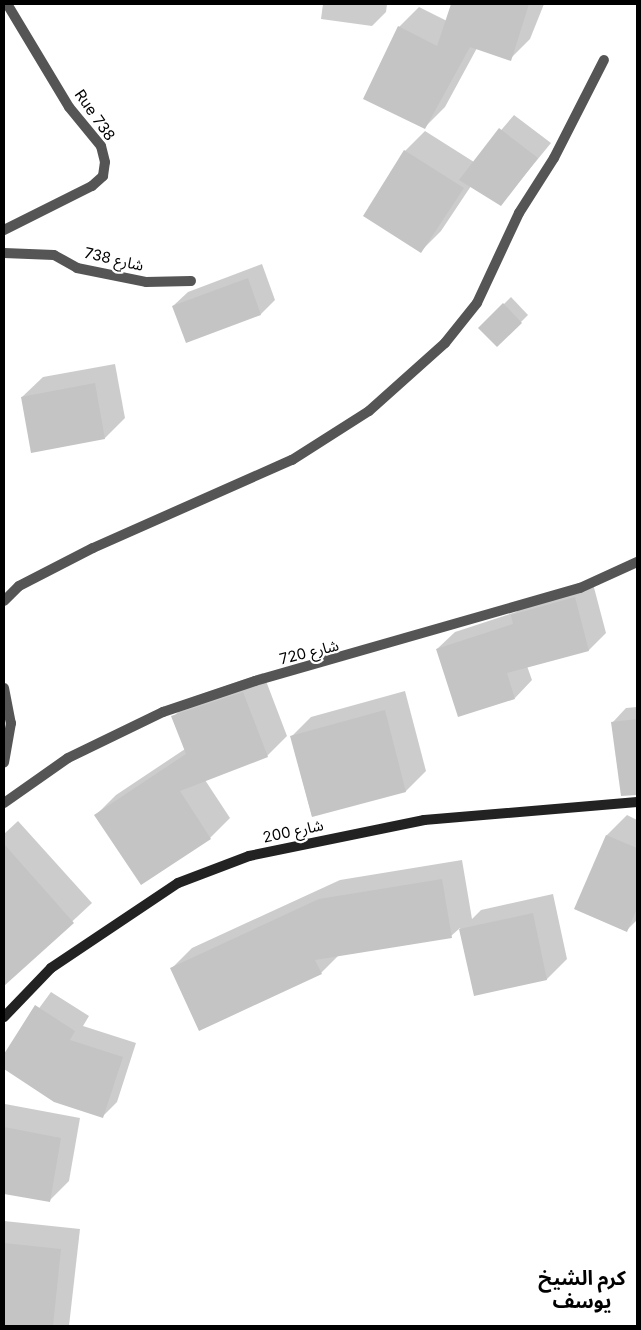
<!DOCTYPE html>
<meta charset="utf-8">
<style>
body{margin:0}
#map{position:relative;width:641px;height:1330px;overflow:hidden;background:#fff;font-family:Inter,"Noto Sans Arabic",sans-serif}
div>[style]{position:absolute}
.shadow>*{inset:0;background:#0003}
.building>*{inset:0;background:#c4c4c4}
.minor>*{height:10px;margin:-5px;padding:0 5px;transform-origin:5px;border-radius:5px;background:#555}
.secondary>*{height:10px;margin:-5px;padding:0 5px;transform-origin:5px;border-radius:5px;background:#222}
span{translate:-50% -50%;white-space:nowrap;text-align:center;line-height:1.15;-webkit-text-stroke:4.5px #fff;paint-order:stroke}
.street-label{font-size:15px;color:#000}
.district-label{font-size:20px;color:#000;font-weight:700}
.frame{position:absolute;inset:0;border:5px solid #000;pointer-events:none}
</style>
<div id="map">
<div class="shadow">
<div style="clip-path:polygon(323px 4px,387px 4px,386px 12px,372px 26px,321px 19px)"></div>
<div style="clip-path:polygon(453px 4px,544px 4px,530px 39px,510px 59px,477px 48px,445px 107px,425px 127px,399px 27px,419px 7px,447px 21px)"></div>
<div style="clip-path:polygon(514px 115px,551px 143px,501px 204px,471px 186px,441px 231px,421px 251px,405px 151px,425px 131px,474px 162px)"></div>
<div style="clip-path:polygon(262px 264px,275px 300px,261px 314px,173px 306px,188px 292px)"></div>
<div style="clip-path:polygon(511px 297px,528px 315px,497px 346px,480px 328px)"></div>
<div style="clip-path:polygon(115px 364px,125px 418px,105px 438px,22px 397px,43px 377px)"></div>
<div style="clip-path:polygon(592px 580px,606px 633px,589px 650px,527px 666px,532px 680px,515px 698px,437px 649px,455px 632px,516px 612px,530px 598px)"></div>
<div style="clip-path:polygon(263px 673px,287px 736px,267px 756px,205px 780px,230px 818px,210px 838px,141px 883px,96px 815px,116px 795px,185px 749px,173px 717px,193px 697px)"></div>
<div style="clip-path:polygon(405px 691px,426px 771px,406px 791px,312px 816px,291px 737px,311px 717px)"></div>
<div style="clip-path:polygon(637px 707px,637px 769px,619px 772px,612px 723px,626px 708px)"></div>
<div style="clip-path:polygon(627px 815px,637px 820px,637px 920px,626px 931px,575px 909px,607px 835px)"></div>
<div style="clip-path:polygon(18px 821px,92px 903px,4px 985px,4px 834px)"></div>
<div style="clip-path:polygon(462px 860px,472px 919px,481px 910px,553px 894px,567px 959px,547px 979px,475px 995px,460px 928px,451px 936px,340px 954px,321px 973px,172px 968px,192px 948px,340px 880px)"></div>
<div style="clip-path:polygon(51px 992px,89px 1016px,83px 1026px,136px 1043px,117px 1102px,103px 1116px,55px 1101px,4px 1068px,4px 1056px)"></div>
<div style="clip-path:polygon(5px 1104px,80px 1118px,69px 1181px,49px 1201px,4px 1193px)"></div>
<div style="clip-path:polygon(4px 1221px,80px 1229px,69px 1326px,4px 1326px)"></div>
</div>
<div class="building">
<div style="clip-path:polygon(451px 4px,529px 4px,511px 61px,470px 47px,425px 129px,363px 99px,398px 26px,437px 46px)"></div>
<div style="clip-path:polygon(499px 128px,538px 158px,501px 206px,459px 180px)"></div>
<div style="clip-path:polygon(404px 150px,464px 188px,421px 253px,363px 216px)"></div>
<div style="clip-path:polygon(248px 278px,261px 315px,186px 343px,172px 306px)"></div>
<div style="clip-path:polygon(503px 303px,522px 323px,497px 347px,478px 328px)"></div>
<div style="clip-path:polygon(95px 383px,105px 439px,31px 453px,21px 397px)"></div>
<div style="clip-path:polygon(575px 597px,589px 651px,507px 673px,515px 699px,458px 717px,436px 649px,513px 624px,511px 615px)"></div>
<div style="clip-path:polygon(243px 692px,268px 757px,180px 791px,211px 839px,141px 885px,94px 815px,186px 754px,171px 716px)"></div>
<div style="clip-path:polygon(385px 710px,406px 792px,312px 817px,290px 736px)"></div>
<div style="clip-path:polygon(637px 719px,637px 795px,621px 796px,611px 722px)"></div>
<div style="clip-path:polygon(606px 835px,637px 848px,637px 908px,627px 932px,574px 909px)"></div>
<div style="clip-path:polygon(4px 844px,74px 923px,4px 986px)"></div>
<div style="clip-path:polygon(442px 879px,452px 938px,315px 960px,322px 974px,199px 1031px,170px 968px,319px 899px)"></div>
<div style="clip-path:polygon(533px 913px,547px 980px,474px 996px,459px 929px)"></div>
<div style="clip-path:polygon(35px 1005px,75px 1031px,70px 1040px,123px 1057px,103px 1118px,54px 1102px,4px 1069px,4px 1054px)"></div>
<div style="clip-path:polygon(4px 1127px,61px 1138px,50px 1202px,4px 1194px)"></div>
<div style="clip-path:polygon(4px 1243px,61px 1249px,53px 1326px,4px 1326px)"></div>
</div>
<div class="minor">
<div style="left:4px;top:230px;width:98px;rotate:-26.6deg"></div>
<div style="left:92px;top:186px;width:15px;rotate:-42deg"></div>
<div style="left:103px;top:176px;width:14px;rotate:-82deg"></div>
<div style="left:105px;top:162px;width:16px;rotate:-104deg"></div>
<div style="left:101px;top:146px;width:50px;rotate:-129.4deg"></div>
<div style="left:69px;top:107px;width:120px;rotate:-121deg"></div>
<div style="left:4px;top:253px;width:50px;rotate:2.3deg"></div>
<div style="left:54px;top:255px;width:26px;rotate:29deg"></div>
<div style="left:77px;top:268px;width:70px;rotate:11.5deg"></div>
<div style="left:146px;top:282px;width:45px;rotate:-1.3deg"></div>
<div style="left:4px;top:601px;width:21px;rotate:-45deg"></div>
<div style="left:19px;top:586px;width:83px;rotate:-27.2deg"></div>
<div style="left:93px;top:548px;width:218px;rotate:-23.9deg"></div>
<div style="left:292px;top:460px;width:91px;rotate:-32.5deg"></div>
<div style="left:369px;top:411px;width:102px;rotate:-41.8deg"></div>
<div style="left:445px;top:343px;width:51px;rotate:-51.3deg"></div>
<div style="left:477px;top:303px;width:99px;rotate:-65deg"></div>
<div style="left:519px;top:213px;width:65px;rotate:-57.5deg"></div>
<div style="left:554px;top:158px;width:110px;rotate:-63deg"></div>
<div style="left:4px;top:688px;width:36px;rotate:79deg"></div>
<div style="left:11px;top:723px;width:40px;rotate:100deg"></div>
<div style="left:4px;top:803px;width:78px;rotate:-35.1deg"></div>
<div style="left:68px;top:758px;width:106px;rotate:-25.8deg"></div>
<div style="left:163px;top:712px;width:97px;rotate:-18.6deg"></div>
<div style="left:255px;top:681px;width:338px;rotate:-16deg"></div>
<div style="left:580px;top:588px;width:63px;rotate:-24.5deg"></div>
</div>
<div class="secondary">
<div style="left:4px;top:1017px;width:68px;rotate:-46.2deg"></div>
<div style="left:51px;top:968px;width:153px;rotate:-33.8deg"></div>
<div style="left:178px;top:883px;width:76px;rotate:-20.8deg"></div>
<div style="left:249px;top:856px;width:179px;rotate:-11.6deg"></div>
<div style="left:424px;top:820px;width:214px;rotate:-4.8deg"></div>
</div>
<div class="street-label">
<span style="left:95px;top:115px;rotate:55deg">Rue 738</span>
<span style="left:114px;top:259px;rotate:13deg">شارع 738</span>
<span style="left:309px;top:652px;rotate:-14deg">شارع 720</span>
<span style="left:293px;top:831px;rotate:-12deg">شارع 200</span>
</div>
<div class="district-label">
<span style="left:582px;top:1290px">كرم الشيخ<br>يوسف</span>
</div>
<div class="frame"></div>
</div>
